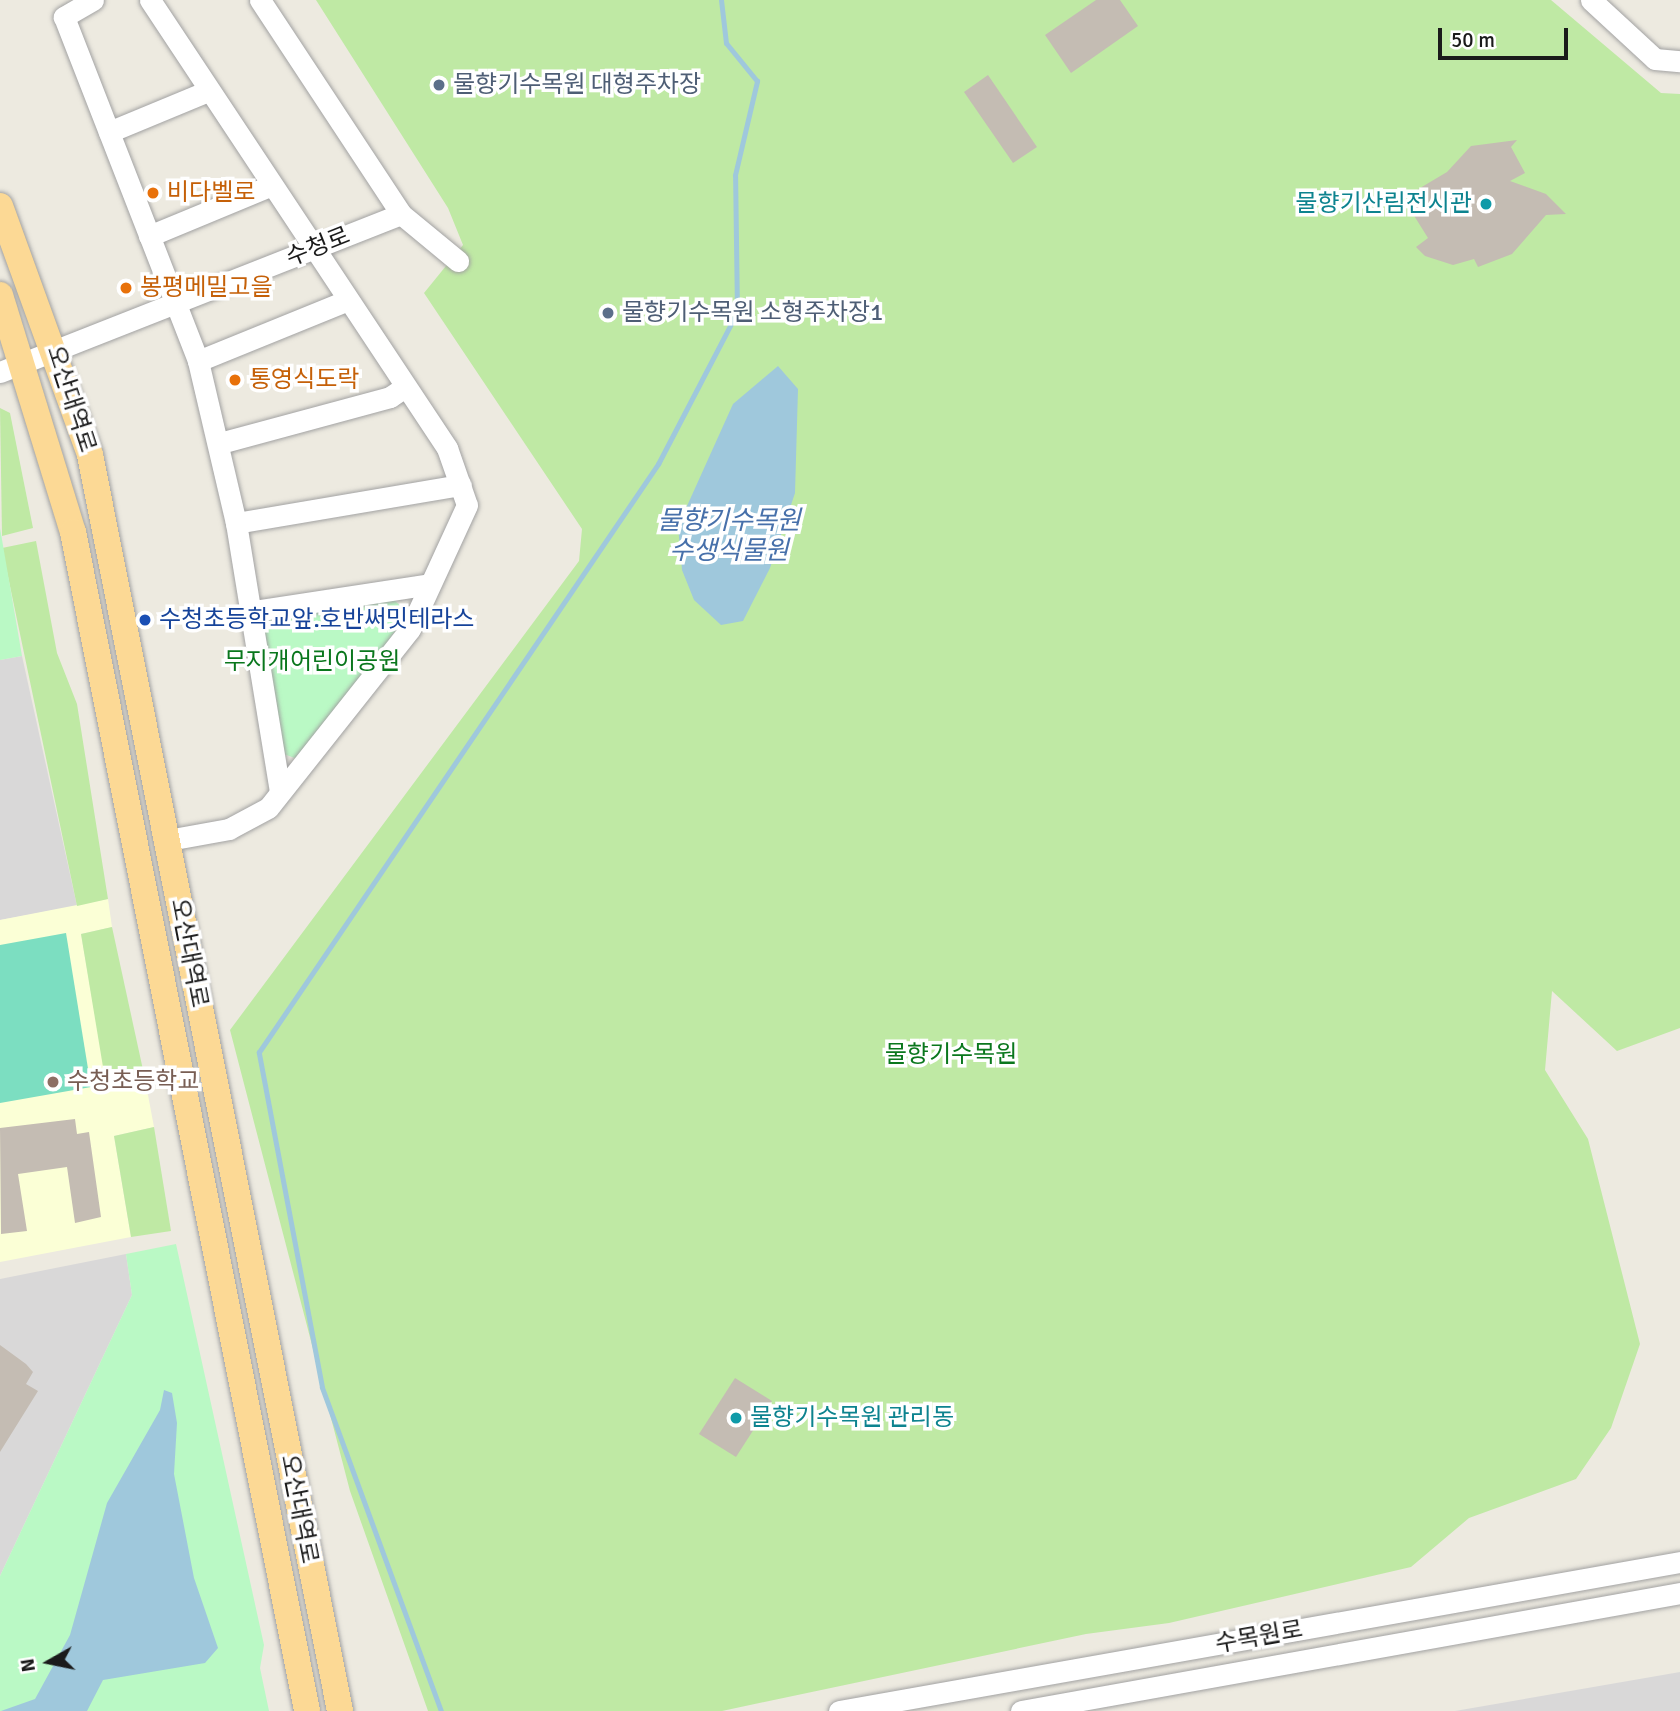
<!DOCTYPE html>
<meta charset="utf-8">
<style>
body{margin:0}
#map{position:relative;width:1680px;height:1711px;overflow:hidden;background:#edeae0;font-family:Signika,"Noto Sans KR",sans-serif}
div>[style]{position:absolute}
.residential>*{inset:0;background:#d9d8d8}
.education>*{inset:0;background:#fbffd6}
.grass>*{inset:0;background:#bfe9a4}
.park>*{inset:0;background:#baf9c5}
.pitch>*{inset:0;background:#7cdec1}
.water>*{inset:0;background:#9fc8dc}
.stream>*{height:5px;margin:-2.5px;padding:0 2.5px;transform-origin:2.5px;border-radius:2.5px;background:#9fc8dc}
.building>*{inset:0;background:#c4bcb3}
.roads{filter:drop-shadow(0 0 2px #a2a2a2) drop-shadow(0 0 2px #a2a2a2)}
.minor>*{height:21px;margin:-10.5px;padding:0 10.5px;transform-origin:10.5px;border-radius:10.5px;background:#fff}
.major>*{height:26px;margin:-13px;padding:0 13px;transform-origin:13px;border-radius:13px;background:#fcd995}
.dots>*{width:19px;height:19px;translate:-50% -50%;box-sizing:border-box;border:4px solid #fff;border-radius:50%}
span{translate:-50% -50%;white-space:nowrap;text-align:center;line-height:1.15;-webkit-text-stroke:7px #fff;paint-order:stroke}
.service-label{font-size:24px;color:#4e5e75}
.left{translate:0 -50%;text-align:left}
.food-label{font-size:24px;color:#c56008}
.culture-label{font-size:24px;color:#0d838f}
.right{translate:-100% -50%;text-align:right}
.street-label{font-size:24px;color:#1b1b1b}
.transit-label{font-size:24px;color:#164399}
.park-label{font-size:24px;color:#0a771d}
.education-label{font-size:24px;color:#785e54}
.water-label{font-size:26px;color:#4770aa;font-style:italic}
.north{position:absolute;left:14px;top:1627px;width:70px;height:70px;-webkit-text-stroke:5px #fff;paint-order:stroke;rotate:261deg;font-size:19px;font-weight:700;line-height:28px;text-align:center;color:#1b1b1b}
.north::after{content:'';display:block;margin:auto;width:24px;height:32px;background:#1b1b1b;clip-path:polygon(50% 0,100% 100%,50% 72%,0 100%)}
.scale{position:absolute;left:1438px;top:28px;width:130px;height:32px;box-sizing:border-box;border:4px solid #1b1b1b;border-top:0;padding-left:9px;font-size:21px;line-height:24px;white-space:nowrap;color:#1b1b1b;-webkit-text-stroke:5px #fff;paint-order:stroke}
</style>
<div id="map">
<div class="residential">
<div style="clip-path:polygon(22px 656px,77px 906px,0 920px,0 660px)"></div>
<div style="clip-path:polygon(126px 1254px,132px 1295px,0 1576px,0 1279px)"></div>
<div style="clip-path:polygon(1680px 1672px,1680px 1711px,1455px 1711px)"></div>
</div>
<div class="education">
<div style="clip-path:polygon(108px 899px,112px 927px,81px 934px,107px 1085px,145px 1079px,154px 1127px,114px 1136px,131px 1237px,0 1262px,0 920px)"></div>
</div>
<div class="grass">
<div style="clip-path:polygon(316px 0,1551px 0,1661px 93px,1680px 94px,1680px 1028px,1617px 1051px,1552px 991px,1545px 1070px,1588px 1139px,1640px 1344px,1611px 1428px,1576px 1479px,1469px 1518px,1411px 1567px,1169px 1623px,1086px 1634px,722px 1711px,428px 1711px,350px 1491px,230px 1030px,579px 561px,582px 529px,424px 293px,463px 245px,448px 208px)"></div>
<div style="clip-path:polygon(0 408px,10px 413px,33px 528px,2px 536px)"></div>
<div style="clip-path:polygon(36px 541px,57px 653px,77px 704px,108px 899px,77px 906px,2px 548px)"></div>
<div style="clip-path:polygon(112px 927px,145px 1079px,106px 1085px,81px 934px)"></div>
<div style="clip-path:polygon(154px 1127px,171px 1231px,131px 1237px,114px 1136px)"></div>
</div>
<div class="park">
<div style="clip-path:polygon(0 528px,22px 656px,0 660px)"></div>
<div style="clip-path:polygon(392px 598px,408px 613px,303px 761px,278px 752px,256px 631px,264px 621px)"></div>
<div style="clip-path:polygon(176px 1244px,264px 1645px,260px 1668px,269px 1711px,0 1711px,0 1576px,132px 1295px,126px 1254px)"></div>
</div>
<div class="pitch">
<div style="clip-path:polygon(66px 933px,91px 1087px,0 1103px,0 945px)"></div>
</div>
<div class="water">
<div style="clip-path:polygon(778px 366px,798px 389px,795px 493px,770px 568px,743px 621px,721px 625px,694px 600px,682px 570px,678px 526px,733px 404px)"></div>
<div style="clip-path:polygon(164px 1390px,172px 1393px,177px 1423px,174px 1474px,194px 1578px,218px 1648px,205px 1663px,103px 1680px,87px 1711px,1px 1711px,35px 1699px,70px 1635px,107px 1503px,160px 1410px)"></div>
</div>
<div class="stream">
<div style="left:441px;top:1711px;width:345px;rotate:-110.2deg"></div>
<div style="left:322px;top:1387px;width:341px;rotate:-100.7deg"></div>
<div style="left:259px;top:1052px;width:711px;rotate:-55.84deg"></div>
<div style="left:658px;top:464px;width:171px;rotate:-62.5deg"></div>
<div style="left:737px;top:312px;width:137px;rotate:-90.8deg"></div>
<div style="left:735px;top:175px;width:97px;rotate:-76.8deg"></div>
<div style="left:757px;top:81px;width:49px;rotate:-129.2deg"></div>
<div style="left:726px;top:43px;width:43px;rotate:-96.6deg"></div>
</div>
<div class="building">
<div style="clip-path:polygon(1096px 0,1120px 0,1138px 26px,1071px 73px,1045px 35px)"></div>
<div style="clip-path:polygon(988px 75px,1037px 147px,1013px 163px,964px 92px)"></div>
<div style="clip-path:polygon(1517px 140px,1511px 147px,1525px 173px,1510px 181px,1546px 194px,1566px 214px,1546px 215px,1512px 254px,1478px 267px,1474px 259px,1453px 265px,1425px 256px,1416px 247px,1428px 238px,1408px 206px,1420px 199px,1415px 191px,1447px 172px,1471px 146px)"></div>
<div style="clip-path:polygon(75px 1119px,77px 1134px,89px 1132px,101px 1217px,75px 1223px,67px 1167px,18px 1174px,27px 1231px,1px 1234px,0 1128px)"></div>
<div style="clip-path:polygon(0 1345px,26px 1364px,33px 1372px,26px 1384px,38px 1391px,0 1452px)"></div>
<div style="clip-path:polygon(735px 1378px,772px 1401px,736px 1457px,699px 1434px)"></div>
</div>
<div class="roads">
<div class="minor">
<div style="left:93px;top:0;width:34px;rotate:150deg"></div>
<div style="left:64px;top:17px;width:369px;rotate:68.7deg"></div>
<div style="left:198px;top:361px;width:166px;rotate:76.8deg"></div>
<div style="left:236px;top:523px;width:272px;rotate:80.7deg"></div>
<div style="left:150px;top:0;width:538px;rotate:56.46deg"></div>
<div style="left:447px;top:448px;width:60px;rotate:70.7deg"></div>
<div style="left:467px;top:505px;width:136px;rotate:114.7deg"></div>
<div style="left:410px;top:629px;width:228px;rotate:128.4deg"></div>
<div style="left:268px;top:808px;width:44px;rotate:151.7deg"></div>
<div style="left:229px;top:829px;width:62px;rotate:169.8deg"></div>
<div style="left:260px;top:0;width:256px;rotate:56.6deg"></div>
<div style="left:401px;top:214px;width:74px;rotate:39.5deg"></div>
<div style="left:1591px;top:0;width:87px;rotate:42.7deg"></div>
<div style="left:1655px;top:59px;width:25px;rotate:5deg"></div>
<div style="left:109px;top:132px;width:107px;rotate:-22.5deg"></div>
<div style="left:149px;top:236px;width:133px;rotate:-22.5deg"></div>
<div style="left:198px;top:361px;width:162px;rotate:-22.1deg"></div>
<div style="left:0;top:372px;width:431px;rotate:-21.5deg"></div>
<div style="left:220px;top:443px;width:176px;rotate:-15.1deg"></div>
<div style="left:390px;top:397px;width:18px;rotate:-34deg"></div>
<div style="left:236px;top:523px;width:228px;rotate:-9.6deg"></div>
<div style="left:248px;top:612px;width:184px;rotate:-8.7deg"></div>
<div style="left:839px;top:1711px;width:854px;rotate:-10.05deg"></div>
<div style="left:1021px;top:1711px;width:669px;rotate:-10.15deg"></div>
</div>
<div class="major">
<div style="left:0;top:206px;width:265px;rotate:70.1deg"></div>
<div style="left:90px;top:455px;width:1281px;rotate:78.74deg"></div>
<div style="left:0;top:295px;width:248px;rotate:72.9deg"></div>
<div style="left:73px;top:532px;width:1202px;rotate:78.77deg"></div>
</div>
</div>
<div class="dots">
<div style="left:439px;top:85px;background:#5c6f8a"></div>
<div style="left:153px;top:193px;background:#e8710a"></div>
<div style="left:1486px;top:204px;background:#0f9aa8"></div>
<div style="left:126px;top:288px;background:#e8710a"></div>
<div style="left:608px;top:313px;background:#5c6f8a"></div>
<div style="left:235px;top:380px;background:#e8710a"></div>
<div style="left:145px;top:620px;background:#1a4fb4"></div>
<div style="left:53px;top:1082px;background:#8d6e63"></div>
<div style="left:736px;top:1418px;background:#0f9aa8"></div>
</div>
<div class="service-label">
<span class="left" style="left:453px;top:85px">물향기수목원 대형주차장</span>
<span class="left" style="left:622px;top:313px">물향기수목원 소형주차장1</span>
</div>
<div class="food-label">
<span class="left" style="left:167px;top:193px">비다벨로</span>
<span class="left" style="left:140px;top:288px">봉평메밀고을</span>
<span class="left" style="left:249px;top:380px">통영식도락</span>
</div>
<div class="culture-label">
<span class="right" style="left:1472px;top:204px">물향기산림전시관</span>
<span class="left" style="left:750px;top:1418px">물향기수목원 관리동</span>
</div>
<div class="street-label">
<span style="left:318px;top:247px;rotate:-22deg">수청로</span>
<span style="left:71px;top:399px;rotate:72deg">오산대역로</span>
<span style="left:189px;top:953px;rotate:79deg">오산대역로</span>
<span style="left:299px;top:1509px;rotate:79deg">오산대역로</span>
<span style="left:1259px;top:1637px;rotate:-10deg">수목원로</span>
</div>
<div class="transit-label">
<span class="left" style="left:159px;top:620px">수청초등학교앞.호반써밋테라스</span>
</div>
<div class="park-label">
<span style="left:312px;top:662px">무지개어린이공원</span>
<span style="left:951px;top:1055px">물향기수목원</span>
</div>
<div class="education-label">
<span class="left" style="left:67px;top:1082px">수청초등학교</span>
</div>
<div class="water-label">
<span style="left:729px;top:537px">물향기수목원<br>수생식물원</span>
</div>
<div class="north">N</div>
<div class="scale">50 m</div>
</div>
